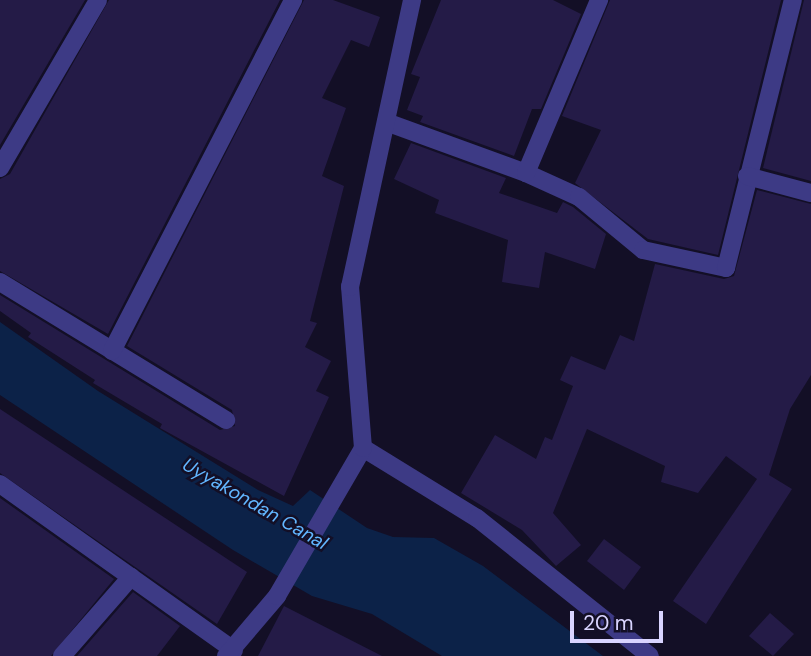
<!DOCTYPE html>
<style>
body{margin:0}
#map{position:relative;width:811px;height:656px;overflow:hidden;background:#130f26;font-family:"DM Sans",sans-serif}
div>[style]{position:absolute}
.water>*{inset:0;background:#0c2248}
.building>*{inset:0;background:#241b47}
.minor>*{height:18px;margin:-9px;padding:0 9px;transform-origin:9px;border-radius:9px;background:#3d3a85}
span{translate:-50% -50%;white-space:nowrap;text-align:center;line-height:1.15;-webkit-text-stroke:5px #130f26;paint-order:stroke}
.water-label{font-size:19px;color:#62b6ff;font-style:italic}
.scale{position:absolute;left:570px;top:611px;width:93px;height:32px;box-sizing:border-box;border:4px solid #d9d4ff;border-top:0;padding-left:9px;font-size:21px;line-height:24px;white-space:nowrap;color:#d9d4ff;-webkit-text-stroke:5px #130f26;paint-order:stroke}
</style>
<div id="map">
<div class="water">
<div style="clip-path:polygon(0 322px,98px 391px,258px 490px,293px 506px,310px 490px,367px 528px,393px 537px,434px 538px,483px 566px,603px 656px,442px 656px,372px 614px,312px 596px,233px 550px,0 395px)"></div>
</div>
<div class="building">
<div style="clip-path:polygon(0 0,85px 0,0 145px)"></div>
<div style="clip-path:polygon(109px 0,280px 0,108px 334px,0 271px,0 179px,10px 174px)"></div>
<div style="clip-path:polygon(304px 0,333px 0,380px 17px,369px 47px,351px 40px,322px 98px,346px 108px,322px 176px,344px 186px,310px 321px,317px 323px,305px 347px,331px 361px,316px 391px,329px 397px,284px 496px,160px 428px,162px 424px,93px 383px,95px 380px,28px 337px,31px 333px,0 311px,0 295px,220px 430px,235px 426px,232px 410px,127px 346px)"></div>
<div style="clip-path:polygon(441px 0,553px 0,581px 14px,541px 109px,532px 109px,514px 156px,420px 122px,423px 116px,407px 110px,420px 77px,411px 74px)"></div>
<div style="clip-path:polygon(610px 0,781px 0,718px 255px,648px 239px,575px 183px,601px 130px,562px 116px)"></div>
<div style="clip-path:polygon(804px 0,811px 0,811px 181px,763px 168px)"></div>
<div style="clip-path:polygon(411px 143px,506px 178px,499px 193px,557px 213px,563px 202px,573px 207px,606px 234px,595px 269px,545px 252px,539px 288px,502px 282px,508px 240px,435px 213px,439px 200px,394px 179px)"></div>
<div style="clip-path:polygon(757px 190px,811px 204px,811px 375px,790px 409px,769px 475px,792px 489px,706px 624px,673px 601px,757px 479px,726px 456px,698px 493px,661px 482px,665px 466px,587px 429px,553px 513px,581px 545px,556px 566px,522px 530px,461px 493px,495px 435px,536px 459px,545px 437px,552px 440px,573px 386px,560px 380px,571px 356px,605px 370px,620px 335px,634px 341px,655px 264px,724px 279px,734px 276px)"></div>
<div style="clip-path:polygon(0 409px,247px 572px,217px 624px,0 473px)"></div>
<div style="clip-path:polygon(0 498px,114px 579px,51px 656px,0 656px)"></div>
<div style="clip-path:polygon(604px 539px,641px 567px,624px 590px,587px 561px)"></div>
<div style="clip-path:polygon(133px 592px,180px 626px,157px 656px,77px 656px)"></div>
<div style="clip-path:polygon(284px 606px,382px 656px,258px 656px)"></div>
<div style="clip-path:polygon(770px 613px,794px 634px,773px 656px,749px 636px)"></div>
</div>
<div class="minor">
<div style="left:386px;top:122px;width:149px;rotate:20deg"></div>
<div style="left:526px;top:173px;width:58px;rotate:24.4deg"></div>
<div style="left:579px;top:197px;width:83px;rotate:39.6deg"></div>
<div style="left:643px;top:250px;width:85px;rotate:12.2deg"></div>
<div style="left:726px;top:268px;width:276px;rotate:-76deg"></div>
<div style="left:0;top:168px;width:194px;rotate:-59.7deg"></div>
<div style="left:526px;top:173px;width:188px;rotate:-67.1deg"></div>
<div style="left:747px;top:176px;width:66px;rotate:14.9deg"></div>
<div style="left:0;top:282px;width:265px;rotate:31.4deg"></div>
<div style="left:112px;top:351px;width:395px;rotate:-62.7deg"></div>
<div style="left:363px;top:448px;width:134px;rotate:31.6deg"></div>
<div style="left:477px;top:518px;width:221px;rotate:38.6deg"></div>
<div style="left:0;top:484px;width:287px;rotate:35.4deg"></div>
<div style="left:62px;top:656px;width:105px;rotate:-48.9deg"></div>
<div style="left:226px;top:656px;width:79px;rotate:-49.6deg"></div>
<div style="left:277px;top:596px;width:171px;rotate:-59.8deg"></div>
<div style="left:363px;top:448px;width:162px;rotate:-94.6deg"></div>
<div style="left:350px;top:287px;width:294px;rotate:-77.8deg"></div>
</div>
<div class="water-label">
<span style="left:255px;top:504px;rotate:30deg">Uyyakondan Canal</span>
</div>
<div class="scale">20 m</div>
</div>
